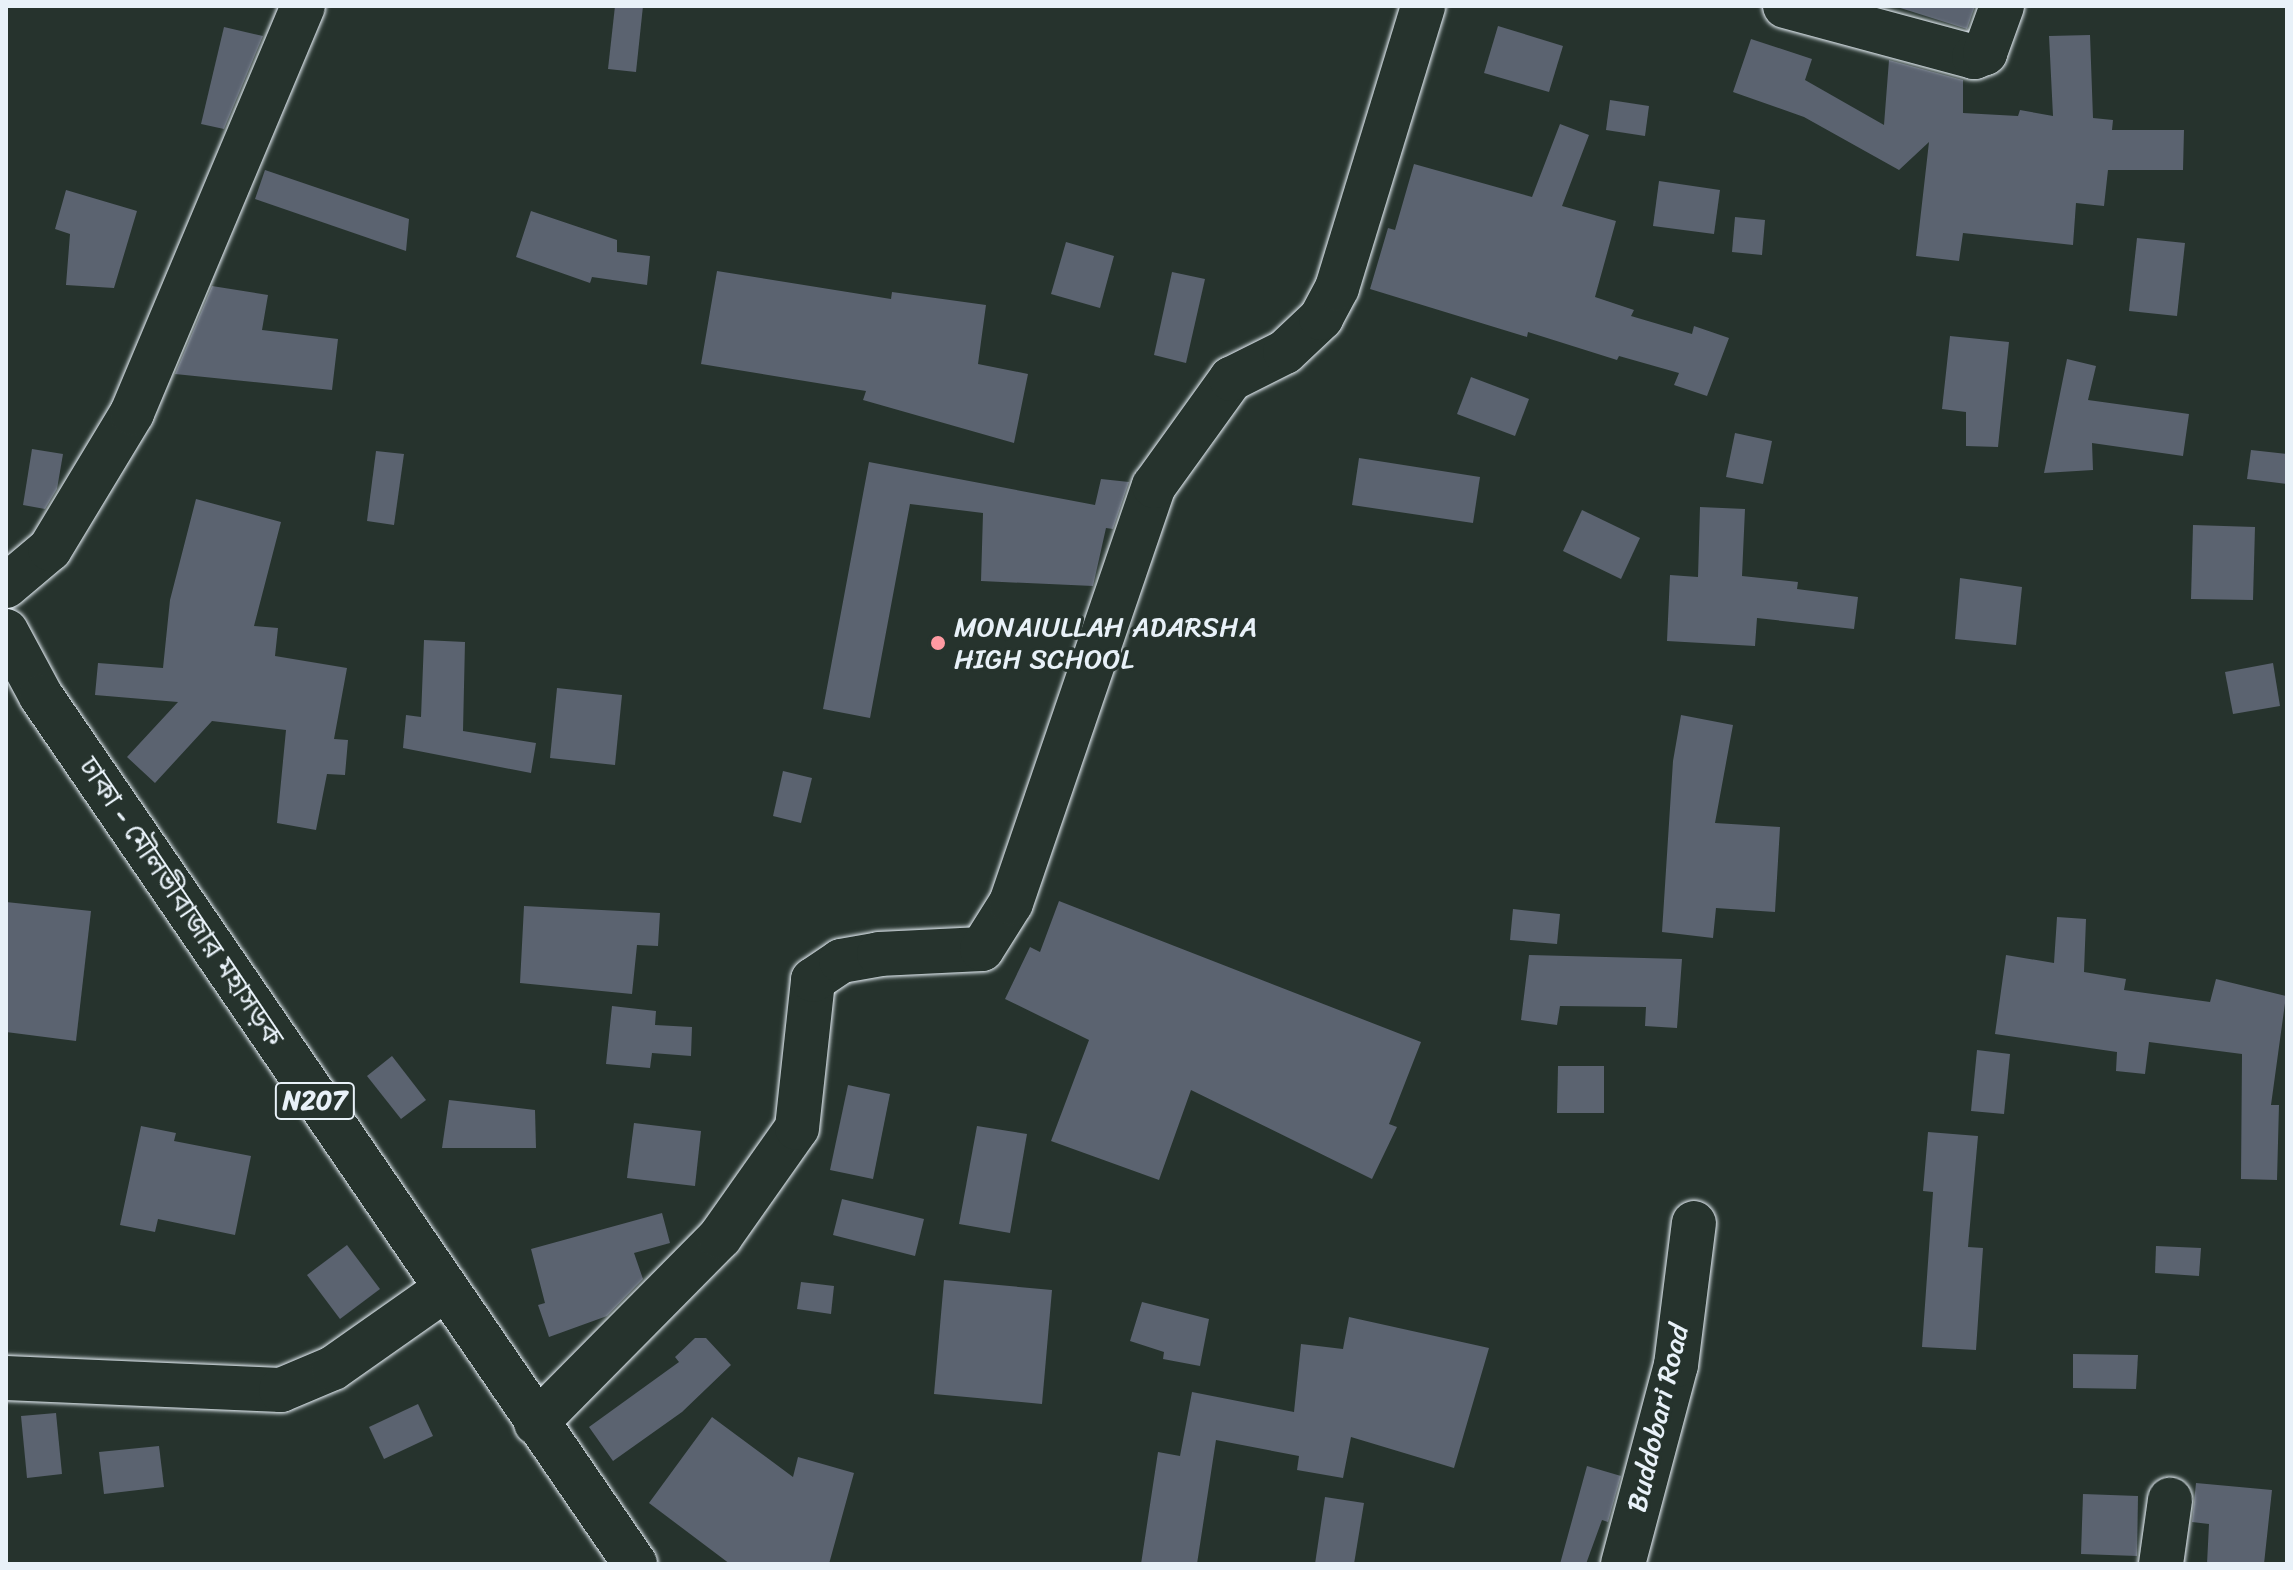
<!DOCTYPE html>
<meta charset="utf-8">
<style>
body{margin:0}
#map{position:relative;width:2293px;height:1570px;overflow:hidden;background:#26332d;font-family:Sriracha,"Noto Sans Bengali",sans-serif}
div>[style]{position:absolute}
.building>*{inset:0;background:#5b6370}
.roads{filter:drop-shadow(0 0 2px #e8f1f8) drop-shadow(0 0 2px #e8f1f8)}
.minor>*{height:44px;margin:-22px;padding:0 22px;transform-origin:22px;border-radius:22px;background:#26332d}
.highway>*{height:44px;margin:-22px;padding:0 22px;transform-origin:22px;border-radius:22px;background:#26332d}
.dots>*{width:22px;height:22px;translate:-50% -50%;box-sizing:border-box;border:4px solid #26332d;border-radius:50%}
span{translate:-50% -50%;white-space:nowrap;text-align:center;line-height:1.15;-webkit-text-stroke:6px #26332d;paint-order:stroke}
.shield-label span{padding:2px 6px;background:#26332d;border:2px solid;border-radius:6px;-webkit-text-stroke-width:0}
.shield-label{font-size:26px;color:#e8f1f8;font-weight:700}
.poi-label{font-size:28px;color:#e8f1f8}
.left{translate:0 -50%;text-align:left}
.street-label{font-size:28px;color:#e8f1f8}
.frame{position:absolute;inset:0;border:8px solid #e8f1f8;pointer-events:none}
</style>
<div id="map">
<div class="building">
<div style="clip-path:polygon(615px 6px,643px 6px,636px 72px,608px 69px)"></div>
<div style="clip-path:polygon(1894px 6px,1975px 6px,1967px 29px)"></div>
<div style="clip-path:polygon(1498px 26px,1563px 46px,1549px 92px,1484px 73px)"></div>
<div style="clip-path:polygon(224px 27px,263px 36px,224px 129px,201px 124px)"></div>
<div style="clip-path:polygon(2090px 35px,2093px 118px,2113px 120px,2112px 130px,2184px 130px,2183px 170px,2108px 170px,2104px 206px,2076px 203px,2073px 245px,1963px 233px,1959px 261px,1916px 256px,1929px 142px,1899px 170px,1804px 117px,1733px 92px,1751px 39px,1812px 59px,1805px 80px,1884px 125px,1889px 60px,1963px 80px,1963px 113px,2018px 116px,2020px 110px,2053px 116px,2049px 36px)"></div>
<div style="clip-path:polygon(1610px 100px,1649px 106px,1645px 136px,1606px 130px)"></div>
<div style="clip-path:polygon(1560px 124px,1589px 135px,1562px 206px,1616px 221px,1595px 297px,1634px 310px,1631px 316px,1692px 334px,1694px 326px,1729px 338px,1707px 396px,1674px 385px,1679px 373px,1619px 356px,1617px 360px,1528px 332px,1527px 337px,1370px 289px,1388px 228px,1395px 230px,1414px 164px,1532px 197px)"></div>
<div style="clip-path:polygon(265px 170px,409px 219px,406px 251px,255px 199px)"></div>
<div style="clip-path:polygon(1659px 181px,1720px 190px,1714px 234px,1653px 226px)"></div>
<div style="clip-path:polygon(66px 190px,137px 211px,114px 288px,66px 285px,70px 234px,55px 229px)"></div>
<div style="clip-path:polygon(531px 211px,617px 240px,617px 252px,650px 256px,647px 285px,592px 277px,590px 283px,516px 257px)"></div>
<div style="clip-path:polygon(1735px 217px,1765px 220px,1762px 255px,1732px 252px)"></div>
<div style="clip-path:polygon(2137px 238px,2185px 243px,2177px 316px,2129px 311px)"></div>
<div style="clip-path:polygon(1066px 242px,1114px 256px,1100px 308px,1051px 294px)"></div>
<div style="clip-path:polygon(717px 271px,891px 299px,892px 292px,986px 305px,978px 364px,1028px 374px,1014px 443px,863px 400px,866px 391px,701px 364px)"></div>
<div style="clip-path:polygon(1172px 272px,1205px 279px,1186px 363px,1154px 355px)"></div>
<div style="clip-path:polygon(212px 286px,268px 295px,262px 330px,338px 339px,332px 390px,175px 374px)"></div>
<div style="clip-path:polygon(1950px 336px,2009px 342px,1998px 447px,1966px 446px,1966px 412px,1942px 409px)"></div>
<div style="clip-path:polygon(2067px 359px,2096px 366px,2088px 400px,2189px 414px,2183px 456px,2092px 443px,2093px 470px,2044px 473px)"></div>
<div style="clip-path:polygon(1471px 377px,1529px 399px,1515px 436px,1457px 414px)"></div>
<div style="clip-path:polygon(1735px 433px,1772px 441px,1763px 484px,1726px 477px)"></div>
<div style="clip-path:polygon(32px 449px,63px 454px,57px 489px,45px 509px,23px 505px)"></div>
<div style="clip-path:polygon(2251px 450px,2287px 454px,2287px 484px,2247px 479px)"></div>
<div style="clip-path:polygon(376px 451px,404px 454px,394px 525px,367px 521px)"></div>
<div style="clip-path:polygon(1359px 458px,1480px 477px,1473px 523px,1352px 505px)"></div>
<div style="clip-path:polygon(869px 462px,1095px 505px,1101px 479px,1129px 482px,1113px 529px,1106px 528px,1093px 586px,981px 581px,983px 513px,910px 504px,870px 718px,823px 709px)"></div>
<div style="clip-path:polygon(196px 499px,281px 522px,254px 626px,278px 628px,275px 656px,347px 668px,334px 739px,348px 740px,345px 775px,327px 774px,316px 830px,277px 823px,286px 730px,212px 721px,155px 783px,127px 757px,178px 702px,95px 695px,98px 663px,163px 668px,170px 600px)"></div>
<div style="clip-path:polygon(1700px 507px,1745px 509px,1742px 576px,1798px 582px,1797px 589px,1858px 597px,1854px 629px,1757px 618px,1755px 646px,1667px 641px,1670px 575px,1698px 577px)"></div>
<div style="clip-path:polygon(1582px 510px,1640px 538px,1621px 579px,1563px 551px)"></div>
<div style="clip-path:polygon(2193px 525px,2255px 527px,2253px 600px,2191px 599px)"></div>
<div style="clip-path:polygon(1960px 578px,2022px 587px,2016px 645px,1955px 639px)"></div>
<div style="clip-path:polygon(424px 640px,465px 642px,463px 731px,536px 743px,531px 773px,403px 748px,406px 715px,421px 717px)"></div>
<div style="clip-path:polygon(2273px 663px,2280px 706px,2233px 714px,2225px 672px)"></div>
<div style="clip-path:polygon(557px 688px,622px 695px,615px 765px,550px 758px)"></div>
<div style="clip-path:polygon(1681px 715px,1733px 725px,1715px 823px,1780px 827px,1775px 912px,1716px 908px,1713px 938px,1662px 932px,1673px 761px)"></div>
<div style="clip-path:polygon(783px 771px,812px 778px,801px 823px,773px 816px)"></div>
<div style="clip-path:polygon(1059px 901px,1421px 1042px,1389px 1124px,1397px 1127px,1372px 1179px,1191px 1090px,1159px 1180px,1051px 1141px,1089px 1040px,1005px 999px,1030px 947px,1040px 952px)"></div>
<div style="clip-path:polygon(6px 902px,91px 911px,76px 1041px,6px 1032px)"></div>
<div style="clip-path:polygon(524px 906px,660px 913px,658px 946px,637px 945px,632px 994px,520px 983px)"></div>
<div style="clip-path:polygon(1513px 909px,1560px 914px,1557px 944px,1510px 940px)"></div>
<div style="clip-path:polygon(2057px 917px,2086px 919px,2084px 972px,2126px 979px,2124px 990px,2210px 1002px,2216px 979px,2286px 996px,2271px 1105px,2279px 1105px,2277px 1180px,2241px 1179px,2242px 1054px,2149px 1042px,2145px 1074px,2116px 1071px,2117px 1052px,1995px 1034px,2006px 955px,2054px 963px)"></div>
<div style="clip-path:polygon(1529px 955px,1682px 959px,1677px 1028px,1645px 1026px,1646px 1007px,1560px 1006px,1557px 1025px,1521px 1020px)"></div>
<div style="clip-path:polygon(612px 1006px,656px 1011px,655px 1025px,692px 1027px,691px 1056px,652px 1053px,650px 1068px,606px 1064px)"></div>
<div style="clip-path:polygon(1977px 1050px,2010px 1054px,2004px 1114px,1971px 1111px)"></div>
<div style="clip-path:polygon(392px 1056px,426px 1100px,401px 1119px,367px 1076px)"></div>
<div style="clip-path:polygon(1558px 1066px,1604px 1066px,1604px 1113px,1557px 1113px)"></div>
<div style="clip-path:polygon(848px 1085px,890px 1094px,873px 1179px,830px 1170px)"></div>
<div style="clip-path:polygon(449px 1100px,535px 1110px,536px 1148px,442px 1148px)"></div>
<div style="clip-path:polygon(634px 1123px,701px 1131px,695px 1186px,627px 1178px)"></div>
<div style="clip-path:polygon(141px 1126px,176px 1133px,174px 1141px,251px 1156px,235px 1235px,158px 1219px,155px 1232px,120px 1225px)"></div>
<div style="clip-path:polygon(977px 1126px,1027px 1134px,1010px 1233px,959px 1224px)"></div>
<div style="clip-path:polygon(1928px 1132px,1978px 1136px,1968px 1247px,1983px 1248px,1976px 1350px,1922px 1347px,1933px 1192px,1923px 1191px)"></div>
<div style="clip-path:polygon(842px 1199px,924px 1219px,915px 1256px,833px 1235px)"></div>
<div style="clip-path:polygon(662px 1213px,670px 1243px,634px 1253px,643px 1279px,607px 1316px,549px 1337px,538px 1305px,545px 1303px,531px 1249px)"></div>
<div style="clip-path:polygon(347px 1245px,380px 1289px,340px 1319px,307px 1275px)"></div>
<div style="clip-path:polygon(2156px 1246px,2201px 1248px,2199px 1276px,2155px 1273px)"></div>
<div style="clip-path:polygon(944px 1280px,1052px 1290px,1042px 1404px,934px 1394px)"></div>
<div style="clip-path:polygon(801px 1282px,834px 1286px,831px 1314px,797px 1309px)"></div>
<div style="clip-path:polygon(1142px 1302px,1209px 1319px,1200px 1366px,1163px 1359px,1164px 1352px,1130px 1341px)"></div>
<div style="clip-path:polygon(1349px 1317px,1489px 1348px,1454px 1468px,1351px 1437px,1343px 1478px,1297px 1470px,1299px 1456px,1216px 1440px,1197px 1564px,1141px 1564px,1158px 1452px,1180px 1456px,1192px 1392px,1294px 1412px,1301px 1344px,1343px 1349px)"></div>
<div style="clip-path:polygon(695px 1338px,706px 1338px,731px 1365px,682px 1412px,613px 1461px,589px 1427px,679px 1362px,675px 1357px)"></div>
<div style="clip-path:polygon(2073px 1354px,2138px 1355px,2136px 1389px,2073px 1388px)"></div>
<div style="clip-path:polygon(418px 1404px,433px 1436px,384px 1459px,369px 1427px)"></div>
<div style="clip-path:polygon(56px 1413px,62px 1474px,27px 1478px,21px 1416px)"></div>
<div style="clip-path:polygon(712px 1417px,793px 1477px,798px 1457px,854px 1473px,829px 1564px,730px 1564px,649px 1503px)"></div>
<div style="clip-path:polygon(159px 1446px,164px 1487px,104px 1494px,99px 1452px)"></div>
<div style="clip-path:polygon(1587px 1466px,1621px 1476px,1608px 1522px,1602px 1520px,1586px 1564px,1560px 1564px)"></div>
<div style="clip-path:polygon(2196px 1483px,2272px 1490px,2264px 1564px,2207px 1564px,2209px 1524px,2192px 1522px)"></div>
<div style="clip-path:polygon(2083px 1494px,2138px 1496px,2137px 1556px,2081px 1554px)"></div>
<div style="clip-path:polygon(1325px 1497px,1364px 1503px,1354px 1564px,1315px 1564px)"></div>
</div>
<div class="roads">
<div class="minor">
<div style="left:1785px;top:6px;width:196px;rotate:15.1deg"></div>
<div style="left:1974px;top:57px;width:12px;rotate:-20deg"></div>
<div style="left:1985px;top:53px;width:50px;rotate:-70.1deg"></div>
<div style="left:6px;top:586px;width:57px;rotate:-40.1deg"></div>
<div style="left:50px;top:549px;width:159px;rotate:-58.9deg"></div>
<div style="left:132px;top:413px;width:441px;rotate:-67.2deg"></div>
<div style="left:6px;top:1378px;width:275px;rotate:2.5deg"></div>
<div style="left:281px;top:1390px;width:56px;rotate:-22.9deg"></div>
<div style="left:333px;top:1368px;width:136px;rotate:-35.1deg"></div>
<div style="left:536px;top:1423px;width:262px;rotate:-45.3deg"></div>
<div style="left:720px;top:1237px;width:133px;rotate:-54.8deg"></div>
<div style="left:797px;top:1128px;width:149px;rotate:-83.8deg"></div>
<div style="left:813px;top:980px;width:34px;rotate:-34deg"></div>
<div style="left:841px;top:961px;width:39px;rotate:-10deg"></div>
<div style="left:879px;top:954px;width:103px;rotate:-2.8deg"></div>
<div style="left:982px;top:949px;width:54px;rotate:-57.8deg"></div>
<div style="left:1011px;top:903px;width:441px;rotate:-71.1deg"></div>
<div style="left:1154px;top:486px;width:132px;rotate:-54.3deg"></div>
<div style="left:1231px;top:379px;width:60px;rotate:-26.6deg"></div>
<div style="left:1285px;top:352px;width:50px;rotate:-43.4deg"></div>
<div style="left:1321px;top:318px;width:34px;rotate:-62deg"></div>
<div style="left:1337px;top:288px;width:295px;rotate:-73deg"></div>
<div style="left:1623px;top:1564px;width:206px;rotate:-75.1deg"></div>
<div style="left:1676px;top:1365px;width:143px;rotate:-82.8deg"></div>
<div style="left:2161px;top:1564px;width:65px;rotate:-82deg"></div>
</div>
<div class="highway">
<div style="left:6px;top:631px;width:74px;rotate:61.7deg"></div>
<div style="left:41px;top:696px;width:1052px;rotate:55.61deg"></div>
</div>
</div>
<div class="dots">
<div style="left:938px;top:643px;background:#ff9aa2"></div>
</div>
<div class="shield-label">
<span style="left:315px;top:1101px">N207</span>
</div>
<div class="poi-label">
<span class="left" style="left:954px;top:643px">MONAIULLAH ADARSHA<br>HIGH SCHOOL</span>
</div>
<div class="street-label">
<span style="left:181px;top:902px;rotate:56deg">ঢাকা - মৌলভীবাজার মহাসড়ক</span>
<span style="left:1658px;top:1418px;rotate:-77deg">Buddobari Road</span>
</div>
<div class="frame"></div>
</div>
